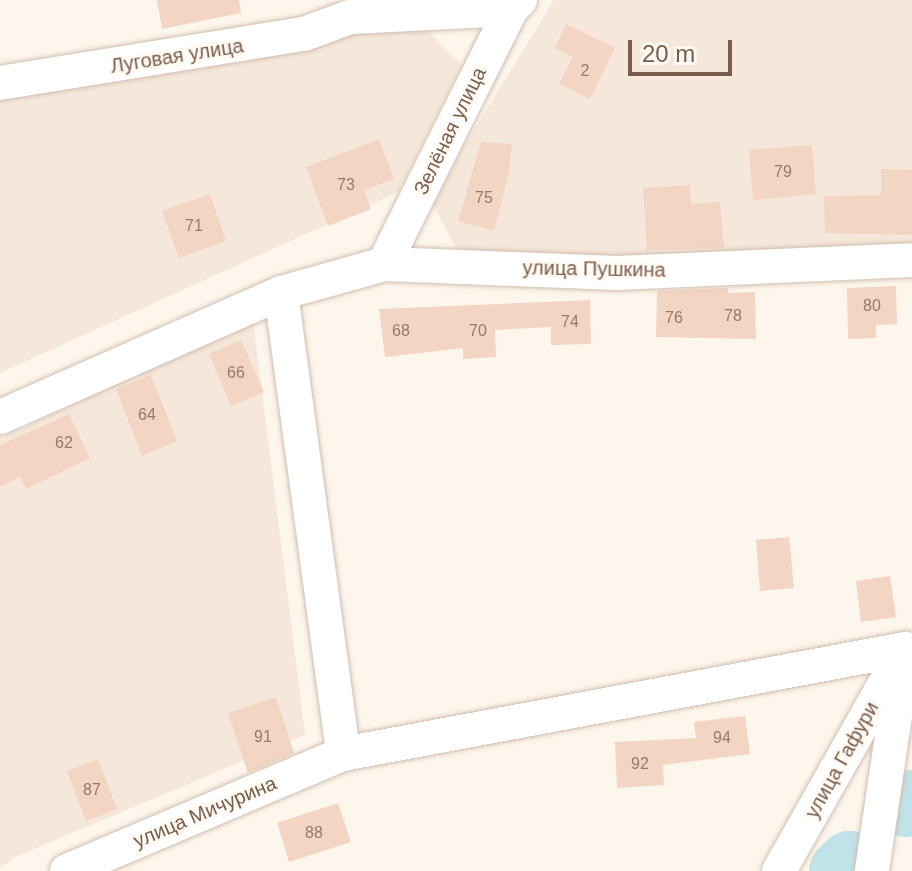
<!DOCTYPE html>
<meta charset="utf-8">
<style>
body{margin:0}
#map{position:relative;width:912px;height:871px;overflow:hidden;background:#fdf6ec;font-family:Helvetica,sans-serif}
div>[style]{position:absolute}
.residential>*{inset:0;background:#f5e8da}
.river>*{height:62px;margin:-31px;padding:0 31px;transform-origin:31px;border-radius:31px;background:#bfe3e8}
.building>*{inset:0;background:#f3d5c3}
.roads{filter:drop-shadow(0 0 2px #d1beb0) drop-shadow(0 0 2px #d1beb0)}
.minor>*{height:34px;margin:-17px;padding:0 17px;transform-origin:17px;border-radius:17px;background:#fff}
span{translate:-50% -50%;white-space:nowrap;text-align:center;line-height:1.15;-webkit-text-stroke:6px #fffaf3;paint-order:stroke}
.number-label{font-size:16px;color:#987a6a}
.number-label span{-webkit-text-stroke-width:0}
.street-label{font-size:20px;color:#7a5c4d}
.scale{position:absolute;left:628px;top:40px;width:104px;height:36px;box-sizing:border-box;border:4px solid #7a5c4d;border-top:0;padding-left:10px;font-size:24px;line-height:28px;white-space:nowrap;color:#7a5c4d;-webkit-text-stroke:6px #fffaf3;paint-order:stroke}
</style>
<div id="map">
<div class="residential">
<div style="clip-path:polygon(554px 0,912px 0,912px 251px,632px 260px,460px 257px,431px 200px)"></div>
<div style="clip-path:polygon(425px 28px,462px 65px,398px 192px,0 373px,0 98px,364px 34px)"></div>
<div style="clip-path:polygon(252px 312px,305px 735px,15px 857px,0 868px,0 438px,78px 403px)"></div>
</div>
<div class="river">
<div style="left:906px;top:806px;width:8px;rotate:-40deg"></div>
<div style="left:840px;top:871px;width:13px;rotate:-45deg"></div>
</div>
<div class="building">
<div style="clip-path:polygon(157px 0,239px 0,241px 13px,162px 29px)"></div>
<div style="clip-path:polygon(566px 24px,615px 48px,590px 99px,559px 84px,573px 57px,555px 48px)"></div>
<div style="clip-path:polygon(379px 139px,394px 179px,364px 190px,371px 209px,328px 226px,306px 167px)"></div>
<div style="clip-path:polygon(481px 142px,512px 144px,509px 173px,494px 231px,458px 221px)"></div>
<div style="clip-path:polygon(812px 145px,816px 194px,753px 200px,749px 150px)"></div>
<div style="clip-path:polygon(881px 169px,912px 170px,912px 235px,825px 233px,824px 196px,881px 195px)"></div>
<div style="clip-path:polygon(690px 185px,691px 204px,720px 202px,724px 248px,647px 250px,643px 188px)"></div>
<div style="clip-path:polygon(210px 194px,226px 241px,179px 258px,162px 211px)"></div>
<div style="clip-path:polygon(896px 286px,897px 324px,876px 325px,876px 338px,848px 339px,847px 288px)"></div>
<div style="clip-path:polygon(728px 288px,728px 293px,755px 292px,756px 339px,656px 337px,657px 291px)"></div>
<div style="clip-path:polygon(590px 300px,591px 344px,551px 345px,551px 327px,495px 330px,496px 357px,463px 359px,463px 348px,385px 357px,379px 309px)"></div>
<div style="clip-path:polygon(241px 340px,264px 392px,231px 406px,209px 354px)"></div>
<div style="clip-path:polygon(151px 375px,177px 441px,142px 456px,116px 389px)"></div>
<div style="clip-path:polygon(69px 414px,90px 458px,26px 489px,20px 477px,0 487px,0 445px)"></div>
<div style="clip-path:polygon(789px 537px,794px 588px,760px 591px,756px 540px)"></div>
<div style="clip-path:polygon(890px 576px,896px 617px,861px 622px,856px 581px)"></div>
<div style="clip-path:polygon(276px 697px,294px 753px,248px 773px,228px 713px)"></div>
<div style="clip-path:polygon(745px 716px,750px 754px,663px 765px,664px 785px,617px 788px,615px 742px,696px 738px,694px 722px)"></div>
<div style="clip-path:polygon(98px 759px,117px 809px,86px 821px,67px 771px)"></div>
<div style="clip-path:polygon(338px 803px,351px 842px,289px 862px,277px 823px)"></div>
</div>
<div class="roads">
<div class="minor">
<div style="left:0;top:83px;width:308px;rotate:-9.2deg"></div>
<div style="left:304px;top:34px;width:49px;rotate:-20.3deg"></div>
<div style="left:350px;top:17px;width:161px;rotate:-2.8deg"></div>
<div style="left:384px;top:264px;width:285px;rotate:-63.5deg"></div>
<div style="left:511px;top:9px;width:13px;rotate:-45deg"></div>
<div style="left:281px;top:293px;width:107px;rotate:-15.7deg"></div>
<div style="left:384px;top:264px;width:233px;rotate:2.2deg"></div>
<div style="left:617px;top:273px;width:295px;rotate:-2.5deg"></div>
<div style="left:0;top:417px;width:307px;rotate:-23.8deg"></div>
<div style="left:281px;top:293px;width:465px;rotate:82.3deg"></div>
<div style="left:67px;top:871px;width:300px;rotate:-23deg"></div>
<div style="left:343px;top:754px;width:572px;rotate:-10.58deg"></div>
<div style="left:905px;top:649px;width:224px;rotate:98.5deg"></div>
<div style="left:779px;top:871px;width:236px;rotate:-60.5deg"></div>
</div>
</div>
<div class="number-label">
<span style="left:585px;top:71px">2</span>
<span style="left:783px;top:172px">79</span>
<span style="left:346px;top:185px">73</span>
<span style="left:484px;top:198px">75</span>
<span style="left:194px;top:226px">71</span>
<span style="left:872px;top:306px">80</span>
<span style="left:733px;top:316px">78</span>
<span style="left:674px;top:318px">76</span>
<span style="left:570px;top:322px">74</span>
<span style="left:401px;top:331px">68</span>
<span style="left:478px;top:331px">70</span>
<span style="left:236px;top:373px">66</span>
<span style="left:147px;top:415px">64</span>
<span style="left:64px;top:443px">62</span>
<span style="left:263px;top:737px">91</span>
<span style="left:722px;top:738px">94</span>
<span style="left:640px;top:764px">92</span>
<span style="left:92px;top:790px">87</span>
<span style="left:314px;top:833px">88</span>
</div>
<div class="street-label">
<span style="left:177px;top:56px;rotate:-9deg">Луговая улица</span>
<span style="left:450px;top:131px;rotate:-64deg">Зелёная улица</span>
<span style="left:594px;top:269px;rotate:1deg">улица Пушкина</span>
<span style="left:842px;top:760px;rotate:-61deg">улица Гафури</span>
<span style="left:205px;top:812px;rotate:-23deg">улица Мичурина</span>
</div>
<div class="scale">20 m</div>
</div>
